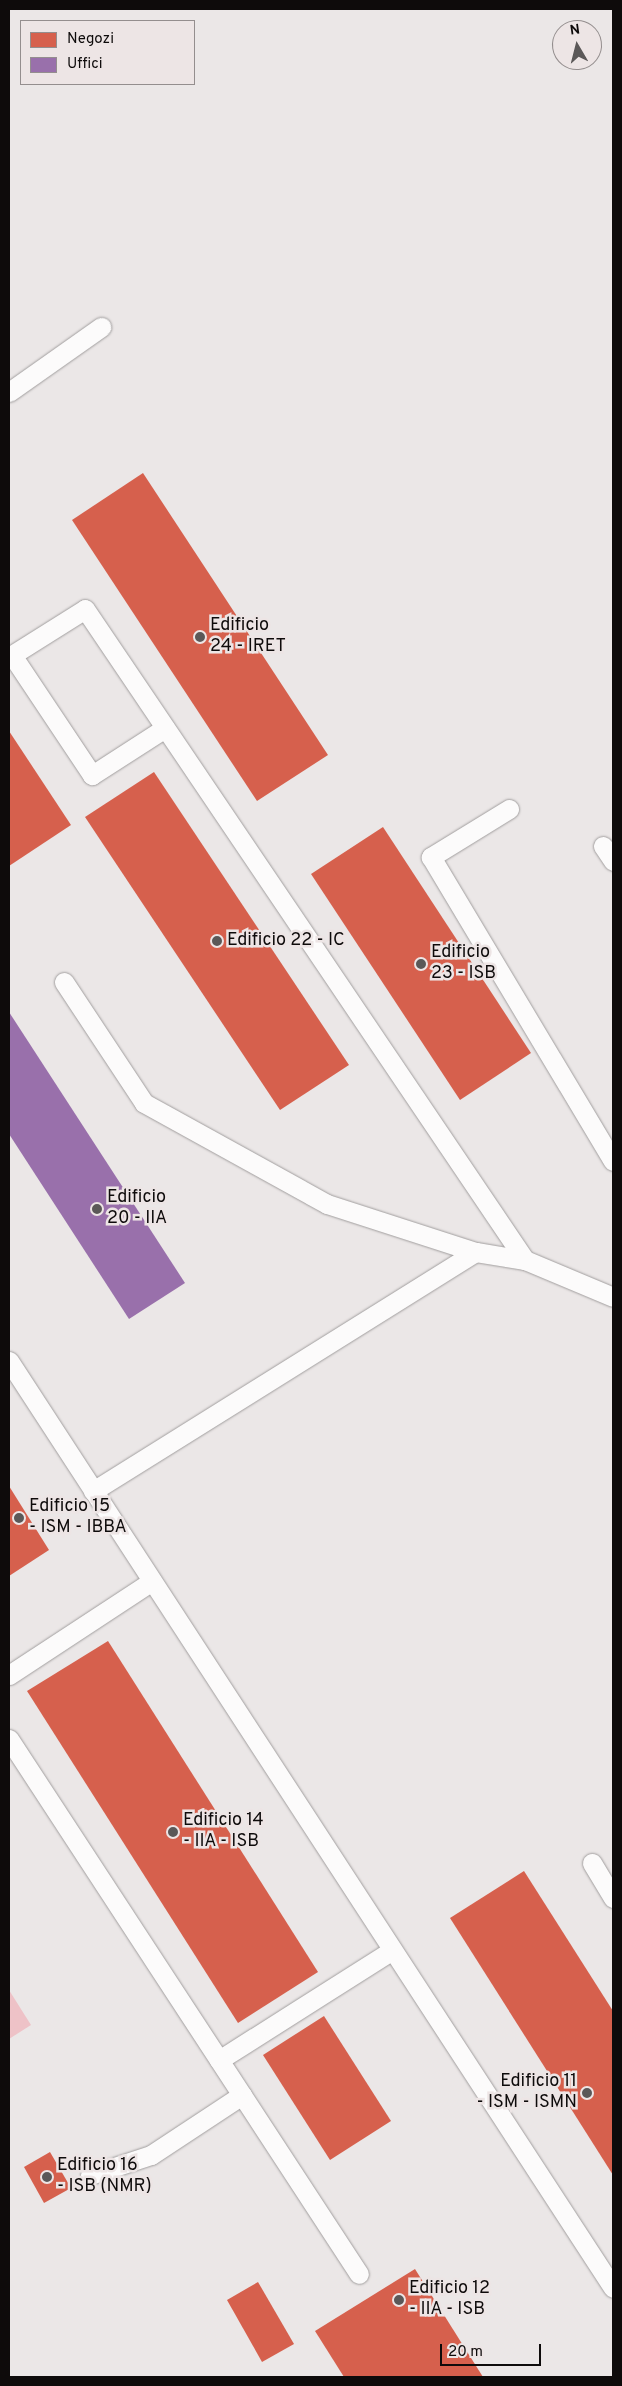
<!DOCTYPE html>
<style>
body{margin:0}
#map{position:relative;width:622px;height:2386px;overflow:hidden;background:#ebe7e7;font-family:Overpass,sans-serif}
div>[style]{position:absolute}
.green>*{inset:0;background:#eec2c7}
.shops>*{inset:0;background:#d6604d}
.offices>*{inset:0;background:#9970ab}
.roads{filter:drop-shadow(0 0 1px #a19e9e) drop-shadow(0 0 1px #a19e9e)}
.lane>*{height:19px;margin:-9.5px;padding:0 9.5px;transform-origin:9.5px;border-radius:9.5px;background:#fcfbfb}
.dots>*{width:14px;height:14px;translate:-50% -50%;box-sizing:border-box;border:2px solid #ede5e5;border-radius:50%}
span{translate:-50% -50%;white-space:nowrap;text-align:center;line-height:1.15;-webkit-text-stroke:5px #ede5e5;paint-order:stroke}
.poi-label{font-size:18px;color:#0e0b0b}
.left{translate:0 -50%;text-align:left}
.right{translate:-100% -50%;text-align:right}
.frame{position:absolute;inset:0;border:10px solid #0e0b0b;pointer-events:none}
.legend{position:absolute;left:20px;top:20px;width:175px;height:65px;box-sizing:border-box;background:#ede5e5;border:1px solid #948e8e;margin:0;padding:6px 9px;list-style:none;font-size:15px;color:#0e0b0b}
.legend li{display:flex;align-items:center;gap:10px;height:25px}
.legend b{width:25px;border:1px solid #948e8e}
.north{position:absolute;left:552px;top:20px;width:50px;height:50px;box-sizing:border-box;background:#ede5e5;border:1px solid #948e8e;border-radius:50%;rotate:352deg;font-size:14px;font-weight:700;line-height:20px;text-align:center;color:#0e0b0b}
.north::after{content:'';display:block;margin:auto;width:18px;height:22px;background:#5b5858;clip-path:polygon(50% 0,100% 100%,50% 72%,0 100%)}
.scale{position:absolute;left:440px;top:2344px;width:101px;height:22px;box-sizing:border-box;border:2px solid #0e0b0b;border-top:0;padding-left:6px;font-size:15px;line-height:18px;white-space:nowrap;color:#0e0b0b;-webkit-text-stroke:4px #ede5e5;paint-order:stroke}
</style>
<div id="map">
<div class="green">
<div style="clip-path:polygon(9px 1990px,31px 2025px,9px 2039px)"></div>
</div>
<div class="shops">
<div style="clip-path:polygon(143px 473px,328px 755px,257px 801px,72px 520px)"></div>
<div style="clip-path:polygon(9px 731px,71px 825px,9px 866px)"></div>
<div style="clip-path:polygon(154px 772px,349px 1065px,280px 1110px,85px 817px)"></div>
<div style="clip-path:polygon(383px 827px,531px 1053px,460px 1100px,311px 874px)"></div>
<div style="clip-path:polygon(9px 1486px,49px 1550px,9px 1576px)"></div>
<div style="clip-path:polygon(108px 1641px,318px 1972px,238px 2023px,27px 1691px)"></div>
<div style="clip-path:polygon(524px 1871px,613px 2011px,613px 2175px,450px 1918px)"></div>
<div style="clip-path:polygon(324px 2016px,391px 2121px,330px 2160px,263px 2055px)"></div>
<div style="clip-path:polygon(50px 2152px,71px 2188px,44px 2203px,24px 2167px)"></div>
<div style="clip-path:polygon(415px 2269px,483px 2377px,344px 2377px,315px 2331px)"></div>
<div style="clip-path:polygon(258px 2282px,294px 2344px,262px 2362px,227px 2300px)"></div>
</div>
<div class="offices">
<div style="clip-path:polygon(9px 1012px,185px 1283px,129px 1319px,9px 1134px)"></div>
</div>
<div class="roads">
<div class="lane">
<div style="left:9px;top:392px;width:113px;rotate:-35.2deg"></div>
<div style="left:165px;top:728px;width:87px;rotate:147.2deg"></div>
<div style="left:92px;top:775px;width:144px;rotate:-123.7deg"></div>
<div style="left:12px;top:655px;width:86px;rotate:-32.2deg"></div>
<div style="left:85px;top:609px;width:786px;rotate:55.95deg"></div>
<div style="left:509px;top:809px;width:92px;rotate:148.4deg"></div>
<div style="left:431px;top:857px;width:354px;rotate:59.1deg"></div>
<div style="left:603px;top:846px;width:18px;rotate:56deg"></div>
<div style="left:64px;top:982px;width:145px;rotate:56.5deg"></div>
<div style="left:144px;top:1103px;width:209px;rotate:28.9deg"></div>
<div style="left:327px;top:1204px;width:157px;rotate:17.9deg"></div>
<div style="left:9px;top:1361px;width:1106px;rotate:56.91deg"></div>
<div style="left:93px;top:1491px;width:451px;rotate:-32deg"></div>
<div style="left:476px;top:1252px;width:50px;rotate:9.3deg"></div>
<div style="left:525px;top:1260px;width:95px;rotate:22.8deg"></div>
<div style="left:9px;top:1675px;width:171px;rotate:-33.3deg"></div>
<div style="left:9px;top:1739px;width:639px;rotate:56.81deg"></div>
<div style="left:592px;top:1863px;width:41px;rotate:59deg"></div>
<div style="left:219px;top:2060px;width:205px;rotate:-32.4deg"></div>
<div style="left:90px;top:2175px;width:64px;rotate:-18.2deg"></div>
<div style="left:151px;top:2155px;width:109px;rotate:-33.4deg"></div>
</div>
</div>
<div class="dots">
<div style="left:200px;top:637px;background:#5b5858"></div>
<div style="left:217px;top:941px;background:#5b5858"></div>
<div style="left:421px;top:964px;background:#5b5858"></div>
<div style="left:97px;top:1209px;background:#5b5858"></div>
<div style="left:19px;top:1518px;background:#5b5858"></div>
<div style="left:173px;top:1832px;background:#5b5858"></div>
<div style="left:587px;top:2093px;background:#5b5858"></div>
<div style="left:47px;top:2177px;background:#5b5858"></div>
<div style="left:399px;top:2300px;background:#5b5858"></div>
</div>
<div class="poi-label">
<span class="left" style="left:210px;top:637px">Edificio<br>24 - IRET</span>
<span class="left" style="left:227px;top:941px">Edificio 22 - IC</span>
<span class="left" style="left:431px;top:964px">Edificio<br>23 - ISB</span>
<span class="left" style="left:107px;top:1209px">Edificio<br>20 - IIA</span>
<span class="left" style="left:29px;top:1518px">Edificio 15<br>- ISM - IBBA</span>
<span class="left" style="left:183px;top:1832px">Edificio 14<br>- IIA - ISB</span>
<span class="right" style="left:577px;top:2093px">Edificio 11<br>- ISM - ISMN</span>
<span class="left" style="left:57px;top:2177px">Edificio 16<br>- ISB (NMR)</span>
<span class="left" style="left:409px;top:2300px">Edificio 12<br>- IIA - ISB</span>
</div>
<div class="frame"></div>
<ul class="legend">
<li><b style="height:14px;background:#d6604d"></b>Negozi</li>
<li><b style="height:14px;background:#9970ab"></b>Uffici</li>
</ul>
<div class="north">N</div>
<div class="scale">20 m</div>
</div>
